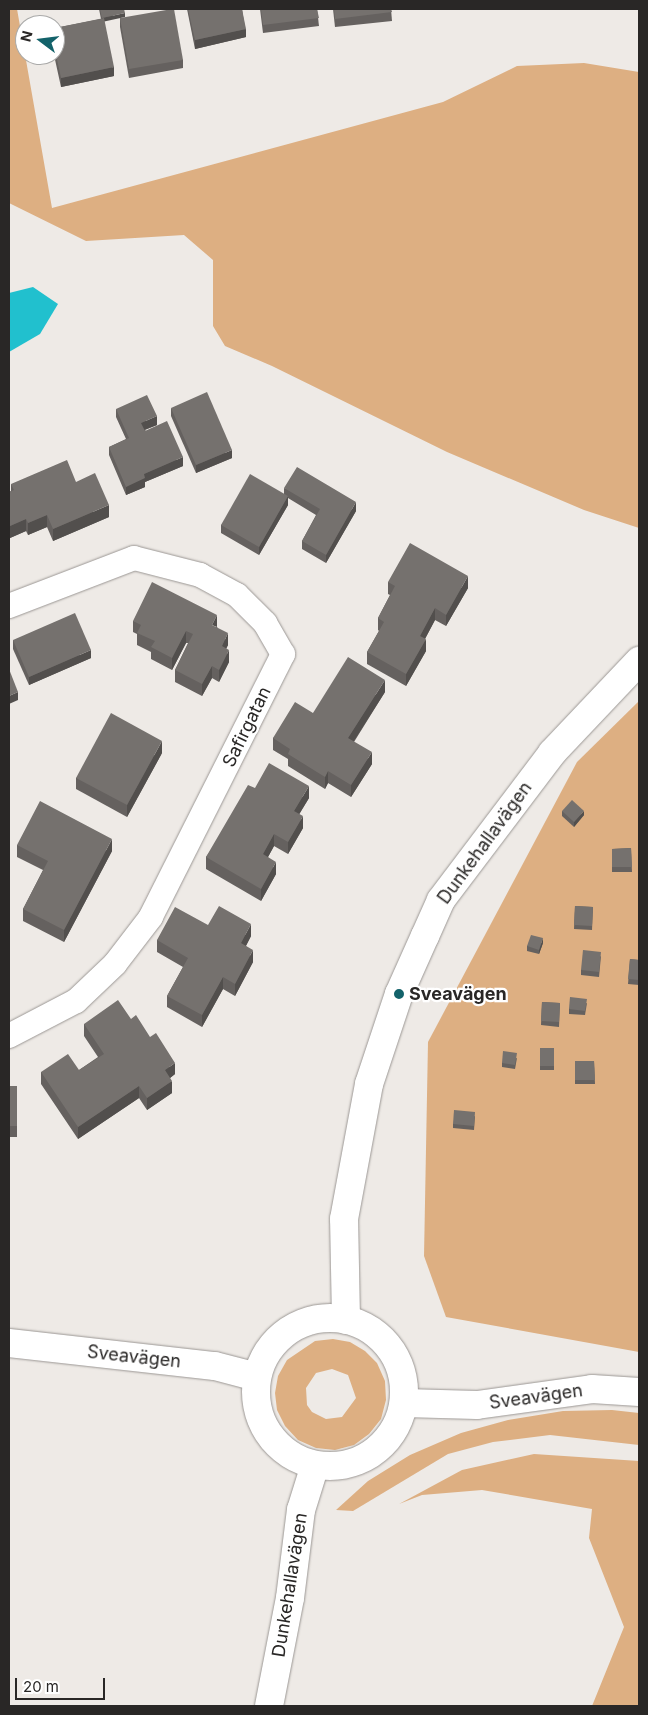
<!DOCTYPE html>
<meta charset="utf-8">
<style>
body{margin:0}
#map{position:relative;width:648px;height:1715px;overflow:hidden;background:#eeeae6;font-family:Inter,sans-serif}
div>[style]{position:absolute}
.green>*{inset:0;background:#ddaf82}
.water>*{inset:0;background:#21c0ce}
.roads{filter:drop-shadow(0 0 1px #9b9794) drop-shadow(0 0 1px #9b9794)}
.minor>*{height:24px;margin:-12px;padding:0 12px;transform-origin:12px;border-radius:12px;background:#fff}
.tertiary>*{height:28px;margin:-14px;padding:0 14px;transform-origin:14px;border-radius:14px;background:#fff}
.tertiary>.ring{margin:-14px;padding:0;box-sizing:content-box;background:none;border:28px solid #fff;border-radius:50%}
.wall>*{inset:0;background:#65615f}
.shaded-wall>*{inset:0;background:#524f4d}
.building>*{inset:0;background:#75716e}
.dots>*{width:14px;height:14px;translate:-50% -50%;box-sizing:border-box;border:2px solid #fff;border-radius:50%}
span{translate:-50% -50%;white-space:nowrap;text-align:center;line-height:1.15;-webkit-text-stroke:4.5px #fff;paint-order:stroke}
.street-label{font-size:18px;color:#292726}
.poi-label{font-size:18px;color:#292726;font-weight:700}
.left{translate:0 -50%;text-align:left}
.frame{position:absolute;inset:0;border:10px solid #292726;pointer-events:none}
.north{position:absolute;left:15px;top:15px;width:50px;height:50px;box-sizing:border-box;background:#fff;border:1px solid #a9a9a8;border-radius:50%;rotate:285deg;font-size:14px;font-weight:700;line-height:20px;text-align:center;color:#292726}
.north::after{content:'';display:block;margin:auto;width:18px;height:22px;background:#13626a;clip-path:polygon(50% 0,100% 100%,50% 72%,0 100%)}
.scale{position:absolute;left:15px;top:1678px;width:90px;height:22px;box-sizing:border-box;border:2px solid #292726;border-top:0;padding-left:6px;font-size:15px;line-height:18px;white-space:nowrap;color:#292726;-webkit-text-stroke:4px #fff;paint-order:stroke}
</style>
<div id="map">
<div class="green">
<div style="clip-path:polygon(9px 9px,17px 9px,52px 208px,443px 102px,517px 66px,584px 63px,639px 72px,639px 528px,584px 510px,447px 452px,272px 366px,225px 346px,213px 326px,213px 260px,184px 235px,86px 241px,9px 203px)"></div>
<div style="clip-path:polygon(639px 701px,639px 1352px,446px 1317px,424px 1256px,428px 1042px,577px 762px)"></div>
<div style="clip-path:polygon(evenodd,333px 1339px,350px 1342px,365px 1351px,377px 1363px,385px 1381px,386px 1400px,381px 1419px,369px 1434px,354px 1445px,335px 1450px,316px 1448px,298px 1440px,285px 1426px,277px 1410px,275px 1393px,278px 1376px,287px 1360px,315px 1341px,333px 1339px,332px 1369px,348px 1375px,356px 1398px,342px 1417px,326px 1419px,312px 1412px,307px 1405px,306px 1388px,316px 1373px,332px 1369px)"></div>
<div style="clip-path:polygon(612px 1410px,639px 1413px,639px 1445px,550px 1435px,493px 1442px,448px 1454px,353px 1511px,336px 1510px,368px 1481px,410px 1455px,461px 1433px,508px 1420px,563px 1411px)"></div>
<div style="clip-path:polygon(534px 1454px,639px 1461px,639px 1706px,592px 1706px,624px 1627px,589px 1538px,592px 1509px,482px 1490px,422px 1495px,399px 1504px,462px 1470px)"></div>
</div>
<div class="water">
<div style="clip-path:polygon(33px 287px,58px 304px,40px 334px,9px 352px,9px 293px)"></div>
</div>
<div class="roads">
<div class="minor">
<div style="left:9px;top:606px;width:134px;rotate:-21deg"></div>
<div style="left:134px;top:558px;width:68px;rotate:14.4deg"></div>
<div style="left:200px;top:575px;width:42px;rotate:28.4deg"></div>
<div style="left:237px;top:595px;width:40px;rotate:45deg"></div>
<div style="left:265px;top:623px;width:36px;rotate:60deg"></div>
<div style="left:283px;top:654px;width:294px;rotate:116.7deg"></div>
<div style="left:151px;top:917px;width:59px;rotate:127.5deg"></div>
<div style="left:115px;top:964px;width:54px;rotate:136.5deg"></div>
<div style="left:76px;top:1001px;width:76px;rotate:152.4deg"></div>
</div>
<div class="tertiary">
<div class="ring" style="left:256px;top:1318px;width:120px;height:120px"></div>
<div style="left:346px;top:1320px;width:101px;rotate:-91.1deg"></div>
<div style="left:344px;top:1219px;width:137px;rotate:-79.5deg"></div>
<div style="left:369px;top:1084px;width:95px;rotate:-71.6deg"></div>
<div style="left:399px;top:994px;width:64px;rotate:-65.9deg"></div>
<div style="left:425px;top:936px;width:39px;rotate:-66deg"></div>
<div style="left:441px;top:900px;width:184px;rotate:-52.9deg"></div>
<div style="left:552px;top:753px;width:127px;rotate:-46.6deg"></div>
<div style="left:9px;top:1343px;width:207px;rotate:6.4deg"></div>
<div style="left:215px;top:1366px;width:43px;rotate:14.7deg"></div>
<div style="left:404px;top:1403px;width:73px;rotate:1.6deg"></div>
<div style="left:477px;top:1405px;width:116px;rotate:-7.9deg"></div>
<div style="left:592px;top:1389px;width:47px;rotate:3.7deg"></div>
<div style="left:269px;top:1706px;width:110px;rotate:-79deg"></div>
<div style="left:290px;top:1598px;width:89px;rotate:-82.9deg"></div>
<div style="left:301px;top:1510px;width:47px;rotate:-72.7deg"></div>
</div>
</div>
<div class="wall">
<div style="clip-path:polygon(99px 9px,124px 9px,104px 21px,114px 76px,61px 87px,54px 55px,55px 55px,55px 28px,101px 19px)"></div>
<div style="clip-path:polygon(187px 9px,242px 9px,246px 37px,195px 49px)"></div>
<div style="clip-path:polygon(260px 9px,317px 9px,319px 26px,263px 33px)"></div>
<div style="clip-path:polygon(333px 9px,391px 9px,392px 21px,335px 27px)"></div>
<div style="clip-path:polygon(120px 18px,183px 60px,183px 68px,129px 78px,120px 27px)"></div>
<div style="clip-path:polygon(171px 408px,232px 458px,196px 473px,171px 416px)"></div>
<div style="clip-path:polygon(116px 409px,157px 425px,145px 430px,183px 466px,145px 482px,145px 487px,126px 495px,109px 455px,109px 447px,126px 439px,116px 417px)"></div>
<div style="clip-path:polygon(11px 484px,109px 517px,53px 541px,47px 527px,28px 535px,26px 531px,10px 538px,9px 535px,9px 492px,11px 491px)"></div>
<div style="clip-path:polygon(284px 488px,356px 511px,326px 563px,302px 549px,302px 541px,316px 515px,288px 498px,288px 505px,259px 555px,221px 533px,221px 525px,284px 494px)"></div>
<div style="clip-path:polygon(388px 582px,468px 588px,446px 626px,435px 620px,425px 639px,426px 651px,406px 686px,367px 664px,367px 652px,379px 631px,378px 630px,378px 618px,390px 595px,388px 594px)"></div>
<div style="clip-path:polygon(133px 621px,217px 627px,228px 645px,226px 648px,229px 662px,219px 682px,212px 678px,202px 696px,175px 682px,175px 670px,188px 643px,186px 643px,172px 670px,151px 659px,151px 652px,137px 645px,137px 634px,133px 632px)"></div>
<div style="clip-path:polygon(13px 640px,91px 658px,29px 685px,13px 649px)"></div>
<div style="clip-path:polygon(385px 692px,354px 742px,372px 764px,351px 797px,328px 783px,325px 789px,288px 766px,288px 759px,273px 750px,273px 738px,313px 713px)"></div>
<div style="clip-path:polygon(162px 753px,127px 817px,76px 789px,76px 778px)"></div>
<div style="clip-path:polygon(255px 788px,309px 798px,299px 814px,303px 828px,288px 854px,274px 846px,268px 857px,276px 874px,261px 901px,206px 869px,206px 857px)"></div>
<div style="clip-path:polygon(562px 811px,584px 815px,574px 827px,562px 816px)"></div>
<div style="clip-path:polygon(17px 845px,112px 851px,64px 942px,23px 921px,23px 909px,43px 870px,17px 857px)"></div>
<div style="clip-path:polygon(631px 848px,632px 872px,612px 872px,612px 849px)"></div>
<div style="clip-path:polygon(575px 906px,593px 907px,592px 930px,574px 929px)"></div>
<div style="clip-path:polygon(208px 925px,251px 936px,246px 946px,253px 962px,235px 996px,223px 989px,202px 1027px,167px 1007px,167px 996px,183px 967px,157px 952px,157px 940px)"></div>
<div style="clip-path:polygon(543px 943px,539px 954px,527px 951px,527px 946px)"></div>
<div style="clip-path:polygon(601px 956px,599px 977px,581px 975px,581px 970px)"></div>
<div style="clip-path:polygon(630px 959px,639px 960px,639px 985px,628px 984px)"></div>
<div style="clip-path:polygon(542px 1002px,560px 1003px,559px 1027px,541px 1025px)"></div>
<div style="clip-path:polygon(587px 1003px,585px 1015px,569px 1014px,569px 1009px)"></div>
<div style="clip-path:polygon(131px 1019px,175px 1074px,170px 1078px,172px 1093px,147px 1110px,139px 1098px,78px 1139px,41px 1084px,41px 1072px,79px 1070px,98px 1057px,84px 1036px,84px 1024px)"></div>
<div style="clip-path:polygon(540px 1048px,554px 1048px,554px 1070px,540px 1070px)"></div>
<div style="clip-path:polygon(517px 1058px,515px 1069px,502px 1067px,502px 1063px)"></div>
<div style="clip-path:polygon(575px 1061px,594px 1061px,595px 1084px,575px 1084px)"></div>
<div style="clip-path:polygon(9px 1086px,17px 1086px,17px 1137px,9px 1137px)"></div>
<div style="clip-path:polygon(475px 1116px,474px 1130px,453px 1128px,453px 1124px)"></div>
</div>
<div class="shaded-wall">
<div style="clip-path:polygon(125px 13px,125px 17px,102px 22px,102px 18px)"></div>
<div style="clip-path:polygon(246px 29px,246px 37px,195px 49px,195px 40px)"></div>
<div style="clip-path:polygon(114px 67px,114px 76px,61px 87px,61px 78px)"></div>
<div style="clip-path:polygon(157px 416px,157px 425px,141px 431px,141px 423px)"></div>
<div style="clip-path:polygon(232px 450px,232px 458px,196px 473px,196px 465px)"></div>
<div style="clip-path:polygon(183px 457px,183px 466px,145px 482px,145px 487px,126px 495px,126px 487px,144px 474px)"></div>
<div style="clip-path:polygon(288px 496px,288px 505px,259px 555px,259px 547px)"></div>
<div style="clip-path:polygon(356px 502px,356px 511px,326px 563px,326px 555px)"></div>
<div style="clip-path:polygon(109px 505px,109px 517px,53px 541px,53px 529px)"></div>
<div style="clip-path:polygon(47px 515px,47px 527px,28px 535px,28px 523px)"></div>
<div style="clip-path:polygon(26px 519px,26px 531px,10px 538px,10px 526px)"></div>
<div style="clip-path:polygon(468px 576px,468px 588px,446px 626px,446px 615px)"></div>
<div style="clip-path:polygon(435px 608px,435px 620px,420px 648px,420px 636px)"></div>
<div style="clip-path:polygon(217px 615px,217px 627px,212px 625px)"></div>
<div style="clip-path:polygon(186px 631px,186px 643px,172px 670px,172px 658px)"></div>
<div style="clip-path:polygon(228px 633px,228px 645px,222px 658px,222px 646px)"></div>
<div style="clip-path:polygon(426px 639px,426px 651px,406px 686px,406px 674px)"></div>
<div style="clip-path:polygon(91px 650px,91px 658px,29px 685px,29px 677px)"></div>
<div style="clip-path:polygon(229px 650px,229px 662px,219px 682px,219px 670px)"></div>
<div style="clip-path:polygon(212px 666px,212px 678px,202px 696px,202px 684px)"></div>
<div style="clip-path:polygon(385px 680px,385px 692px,348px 750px,348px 738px)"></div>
<div style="clip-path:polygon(18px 692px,18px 700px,9px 704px,9px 696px)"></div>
<div style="clip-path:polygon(162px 741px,162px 753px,127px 817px,127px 805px)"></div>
<div style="clip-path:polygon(372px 752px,372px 764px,351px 797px,351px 785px)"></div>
<div style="clip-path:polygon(328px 771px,328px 783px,325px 789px,325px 777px)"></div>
<div style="clip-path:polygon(309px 786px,309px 798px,294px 823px,294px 811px)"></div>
<div style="clip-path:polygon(584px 811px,584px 815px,574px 827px,574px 822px)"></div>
<div style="clip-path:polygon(303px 816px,303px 828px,288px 854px,288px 842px)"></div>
<div style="clip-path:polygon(274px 834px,274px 846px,263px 866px,263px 854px)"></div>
<div style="clip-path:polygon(112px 839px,112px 851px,64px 942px,64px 930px)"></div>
<div style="clip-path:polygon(276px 862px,276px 874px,261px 901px,261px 889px)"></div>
<div style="clip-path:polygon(251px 924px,251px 936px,241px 955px,241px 943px)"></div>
<div style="clip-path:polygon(543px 938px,543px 943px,539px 954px,539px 950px)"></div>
<div style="clip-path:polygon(253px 950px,253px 962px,235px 996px,235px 984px)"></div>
<div style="clip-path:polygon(223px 977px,223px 989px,202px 1027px,202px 1015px)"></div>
<div style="clip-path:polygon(175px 1063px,175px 1074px,165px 1082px,165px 1070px)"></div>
<div style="clip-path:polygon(172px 1081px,172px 1093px,147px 1110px,147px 1098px)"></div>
<div style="clip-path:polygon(139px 1086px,139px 1098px,78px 1139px,78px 1127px)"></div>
</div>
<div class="building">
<div style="clip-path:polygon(100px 9px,124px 9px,125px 13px,102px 18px)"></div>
<div style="clip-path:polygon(172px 9px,174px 9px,183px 60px,129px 69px,120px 18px)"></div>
<div style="clip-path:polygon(188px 9px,242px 9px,246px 29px,195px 40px)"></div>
<div style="clip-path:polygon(261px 9px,317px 9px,319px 18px,263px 25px)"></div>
<div style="clip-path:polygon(334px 9px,391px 9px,392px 12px,335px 19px)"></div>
<div style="clip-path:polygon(104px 18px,114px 67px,61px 78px,55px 50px,55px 28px)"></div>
<div style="clip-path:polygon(207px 392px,232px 450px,196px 465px,171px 408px)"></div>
<div style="clip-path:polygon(147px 395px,157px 416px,141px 423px,145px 431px,167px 421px,183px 457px,144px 474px,145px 478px,126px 487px,109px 447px,129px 438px,116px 409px)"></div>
<div style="clip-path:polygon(67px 460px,76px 482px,95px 473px,109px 505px,53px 529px,47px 515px,28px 523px,26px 519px,10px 526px,9px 523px,9px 492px,14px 490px,11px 484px)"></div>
<div style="clip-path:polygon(297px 467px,356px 502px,326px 555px,302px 541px,320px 509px,284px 488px)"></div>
<div style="clip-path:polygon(250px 474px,288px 496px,259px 547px,221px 525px)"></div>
<div style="clip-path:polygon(410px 543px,468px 576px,446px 615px,435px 608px,420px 636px,426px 639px,406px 674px,367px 652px,384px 622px,378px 618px,395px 586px,388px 582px)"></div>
<div style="clip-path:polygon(152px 582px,217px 615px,212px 625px,228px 633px,222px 646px,229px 650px,219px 670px,212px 666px,202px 684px,175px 670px,193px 634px,186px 631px,172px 658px,151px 647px,155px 641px,137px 633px,141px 625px,133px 621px)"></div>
<div style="clip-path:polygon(75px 613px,91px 650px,29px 677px,13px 640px)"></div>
<div style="clip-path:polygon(348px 657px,385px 680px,348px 738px,372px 752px,351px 785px,328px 771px,325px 777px,288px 754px,290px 749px,273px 738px,295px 702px,313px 713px)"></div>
<div style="clip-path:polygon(9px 669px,18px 692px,9px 696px)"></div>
<div style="clip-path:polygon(111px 713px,162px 741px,127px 805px,76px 778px)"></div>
<div style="clip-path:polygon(269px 763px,309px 786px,294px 811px,303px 816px,288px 842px,274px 834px,263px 854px,276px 862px,261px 889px,206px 857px,248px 785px,255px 788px)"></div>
<div style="clip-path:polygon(572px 800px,584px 811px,574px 822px,562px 811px)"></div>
<div style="clip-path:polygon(40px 801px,112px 839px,64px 930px,23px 909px,48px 861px,17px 845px)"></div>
<div style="clip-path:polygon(631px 848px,632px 867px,612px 867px,612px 849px)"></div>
<div style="clip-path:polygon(219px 906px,251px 924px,241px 943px,253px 950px,235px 984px,223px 977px,202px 1015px,167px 996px,188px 958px,157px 940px,175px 907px,208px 925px)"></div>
<div style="clip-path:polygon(575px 906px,593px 907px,592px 926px,574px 925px)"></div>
<div style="clip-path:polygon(531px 935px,543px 938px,539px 950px,527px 946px)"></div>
<div style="clip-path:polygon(583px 950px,601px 952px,599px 972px,581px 970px)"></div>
<div style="clip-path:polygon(630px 959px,639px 960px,639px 980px,628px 979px)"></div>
<div style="clip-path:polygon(570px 997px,587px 999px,585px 1011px,569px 1009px)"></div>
<div style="clip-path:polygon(118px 1000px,131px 1019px,136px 1015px,150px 1037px,156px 1033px,175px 1063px,165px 1070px,172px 1081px,147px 1098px,139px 1086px,78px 1127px,41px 1072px,68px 1054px,79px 1070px,104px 1054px,84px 1024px)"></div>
<div style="clip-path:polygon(542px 1002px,560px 1003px,559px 1022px,541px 1021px)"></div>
<div style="clip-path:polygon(540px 1048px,554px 1048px,554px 1066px,540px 1066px)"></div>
<div style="clip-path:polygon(503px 1051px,517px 1053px,515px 1065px,502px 1063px)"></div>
<div style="clip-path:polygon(575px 1061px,594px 1061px,595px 1080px,575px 1080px)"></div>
<div style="clip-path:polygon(9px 1086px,17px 1086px,17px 1126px,9px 1126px)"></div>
<div style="clip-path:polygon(454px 1110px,475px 1112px,474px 1126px,453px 1124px)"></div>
</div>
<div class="dots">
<div style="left:399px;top:994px;background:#13626a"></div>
</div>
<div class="street-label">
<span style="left:247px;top:727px;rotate:-64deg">Safirgatan</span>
<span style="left:485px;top:843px;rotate:-54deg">Dunkehallavägen</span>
<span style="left:134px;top:1357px;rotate:6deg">Sveavägen</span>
<span style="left:536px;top:1397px;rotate:-8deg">Sveavägen</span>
<span style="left:290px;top:1585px;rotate:-81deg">Dunkehallavägen</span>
</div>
<div class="poi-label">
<span class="left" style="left:409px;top:994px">Sveavägen</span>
</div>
<div class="frame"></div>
<div class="north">N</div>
<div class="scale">20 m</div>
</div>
